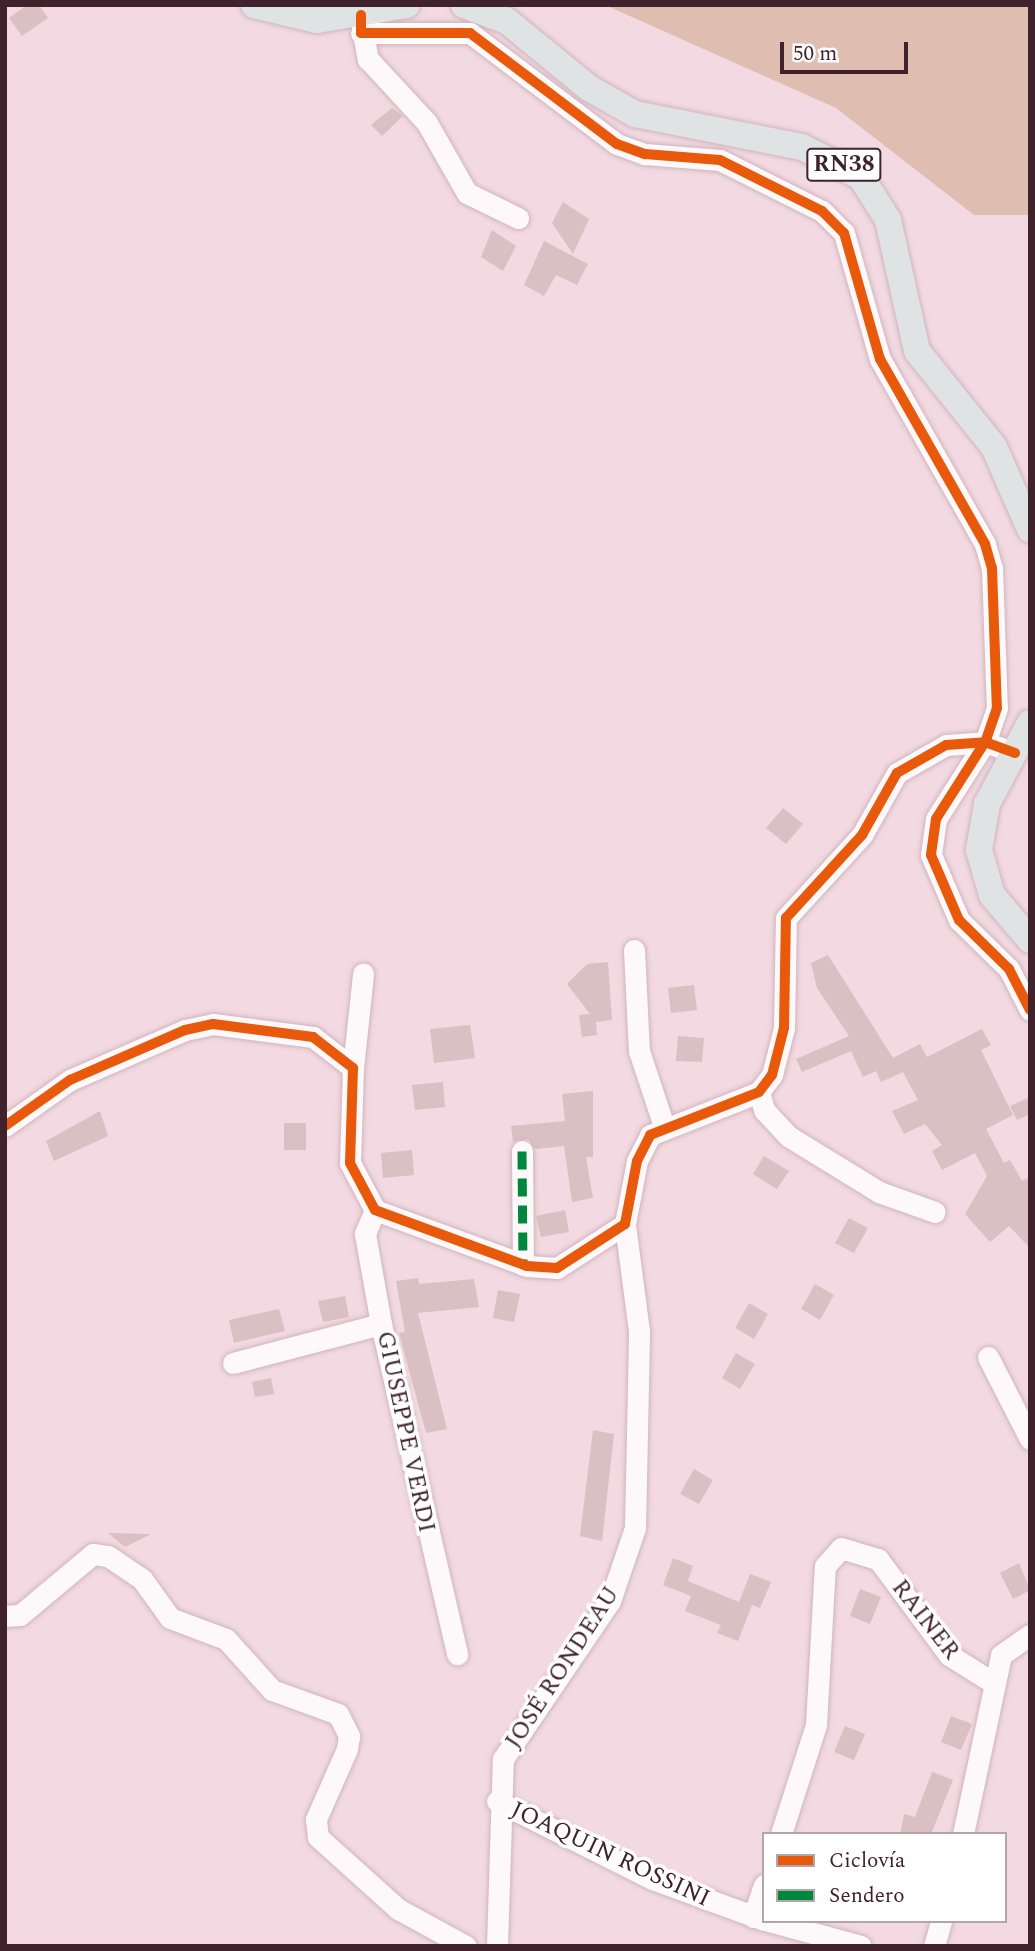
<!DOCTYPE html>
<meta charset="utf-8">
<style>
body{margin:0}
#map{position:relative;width:1035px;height:1951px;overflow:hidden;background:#f3d9e1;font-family:Spectral,serif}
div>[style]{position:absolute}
.green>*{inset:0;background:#dfbeb1}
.building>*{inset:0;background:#dabfc3}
.roads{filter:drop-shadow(0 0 2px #cfb5bd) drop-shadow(0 0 2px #cfb5bd)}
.minor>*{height:21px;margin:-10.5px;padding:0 10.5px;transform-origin:10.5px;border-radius:10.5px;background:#fdf9fa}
.major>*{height:26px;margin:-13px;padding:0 13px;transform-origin:13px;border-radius:13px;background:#e0e3e3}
.quiet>*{height:9px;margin-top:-4.5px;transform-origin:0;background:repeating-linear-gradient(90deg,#00873e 0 18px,transparent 0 27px)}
.cycleway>*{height:10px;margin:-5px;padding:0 5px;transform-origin:5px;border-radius:5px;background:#e8590c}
span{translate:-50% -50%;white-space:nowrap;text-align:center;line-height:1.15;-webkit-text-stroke:7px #fefefe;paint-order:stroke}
.shield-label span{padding:2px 5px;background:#fefefe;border:2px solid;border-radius:5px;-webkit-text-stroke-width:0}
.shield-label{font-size:23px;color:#3f222c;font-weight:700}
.street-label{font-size:24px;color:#3f222c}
.frame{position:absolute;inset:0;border:7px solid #3f222c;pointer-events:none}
.legend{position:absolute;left:762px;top:1832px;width:245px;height:91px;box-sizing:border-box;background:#fefefe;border:2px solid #b2a6aa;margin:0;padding:9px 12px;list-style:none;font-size:21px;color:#3f222c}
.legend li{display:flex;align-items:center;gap:14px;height:35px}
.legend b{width:35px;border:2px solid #b2a6aa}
.scale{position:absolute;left:780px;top:42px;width:128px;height:32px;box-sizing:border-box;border:4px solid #3f222c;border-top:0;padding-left:9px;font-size:21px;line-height:24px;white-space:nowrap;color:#3f222c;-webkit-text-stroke:5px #fefefe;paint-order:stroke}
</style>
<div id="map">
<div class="green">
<div style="clip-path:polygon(605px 5px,1030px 5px,1030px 215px,974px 215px,836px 108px)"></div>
</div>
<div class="building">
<div style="clip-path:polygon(27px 5px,39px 5px,48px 18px,22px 36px,9px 18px)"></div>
<div style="clip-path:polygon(392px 108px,403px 116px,382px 136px,371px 125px)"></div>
<div style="clip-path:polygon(563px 202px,589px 219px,573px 254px,552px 223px)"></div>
<div style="clip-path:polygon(492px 230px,516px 246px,503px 271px,481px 257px)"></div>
<div style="clip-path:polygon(544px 241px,588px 264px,577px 285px,556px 275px,544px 296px,524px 285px)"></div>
<div style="clip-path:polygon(783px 808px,803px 824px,786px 844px,766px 828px)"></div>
<div style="clip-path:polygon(828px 955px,893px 1058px,920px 1044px,927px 1057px,982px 1029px,991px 1045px,981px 1050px,1013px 1115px,986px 1129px,1004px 1163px,1010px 1160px,1022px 1181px,1030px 1177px,1030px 1248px,1009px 1226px,990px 1242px,965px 1214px,987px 1176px,975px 1153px,942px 1170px,932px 1151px,942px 1145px,925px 1124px,904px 1134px,892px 1111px,918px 1100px,903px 1072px,881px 1082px,876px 1071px,863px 1077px,851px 1051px,802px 1072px,796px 1059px,849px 1036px,817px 988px,811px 963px)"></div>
<div style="clip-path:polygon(608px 962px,612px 1020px,596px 1022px,597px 1035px,582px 1037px,579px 1015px,590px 1014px,567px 984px,587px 964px)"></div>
<div style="clip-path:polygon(694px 985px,697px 1010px,671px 1013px,668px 988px)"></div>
<div style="clip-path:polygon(470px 1025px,475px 1058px,434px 1063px,430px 1029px)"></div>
<div style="clip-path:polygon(678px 1036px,704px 1038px,702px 1062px,676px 1061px)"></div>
<div style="clip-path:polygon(443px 1082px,445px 1107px,415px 1110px,412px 1085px)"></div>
<div style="clip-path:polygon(593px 1091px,593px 1157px,586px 1157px,593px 1198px,572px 1202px,564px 1146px,535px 1149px,528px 1139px,513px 1142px,511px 1126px,565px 1121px,562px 1094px)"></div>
<div style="clip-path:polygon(1030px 1097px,1030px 1114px,1017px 1120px,1010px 1106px)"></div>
<div style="clip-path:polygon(100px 1111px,108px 1136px,54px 1161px,46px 1141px)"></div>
<div style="clip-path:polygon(284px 1123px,306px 1123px,306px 1150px,284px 1150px)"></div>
<div style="clip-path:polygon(412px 1150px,414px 1175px,383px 1178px,381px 1153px)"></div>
<div style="clip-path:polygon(764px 1156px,789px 1171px,777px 1189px,753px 1174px)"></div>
<div style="clip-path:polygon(565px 1210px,569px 1232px,541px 1237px,536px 1216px)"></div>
<div style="clip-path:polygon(849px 1218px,868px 1228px,854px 1253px,835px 1243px)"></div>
<div style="clip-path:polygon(418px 1278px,419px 1284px,474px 1279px,479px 1307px,418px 1313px,447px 1429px,426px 1433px,399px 1333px,405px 1332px,396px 1281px)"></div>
<div style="clip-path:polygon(815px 1284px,834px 1295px,820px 1320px,801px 1309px)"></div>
<div style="clip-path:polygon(498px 1290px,520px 1294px,514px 1322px,493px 1318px)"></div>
<div style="clip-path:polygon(345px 1296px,349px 1317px,323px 1322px,318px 1301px)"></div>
<div style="clip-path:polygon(749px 1303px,768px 1314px,754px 1339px,735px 1328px)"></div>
<div style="clip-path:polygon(279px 1309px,285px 1331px,234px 1343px,229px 1320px)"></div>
<div style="clip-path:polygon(736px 1353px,755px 1364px,740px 1389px,722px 1378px)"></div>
<div style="clip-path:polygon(271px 1378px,274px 1394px,255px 1397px,252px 1382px)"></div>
<div style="clip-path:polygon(593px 1430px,614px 1434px,602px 1541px,580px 1536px)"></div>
<div style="clip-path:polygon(694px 1469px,713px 1480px,699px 1504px,680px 1494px)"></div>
<div style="clip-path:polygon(108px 1533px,151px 1534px,125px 1547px)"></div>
<div style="clip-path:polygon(673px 1558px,693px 1566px,688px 1581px,739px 1602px,750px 1574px,771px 1582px,760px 1608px,752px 1605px,738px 1641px,717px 1633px,721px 1625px,685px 1611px,691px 1596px,663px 1585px)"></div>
<div style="clip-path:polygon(1019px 1563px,1030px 1590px,1013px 1599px,1000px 1573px)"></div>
<div style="clip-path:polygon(860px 1589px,881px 1597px,870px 1624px,850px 1616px)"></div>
<div style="clip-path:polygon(951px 1716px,972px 1724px,961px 1750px,941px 1742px)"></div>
<div style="clip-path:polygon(845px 1726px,865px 1734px,854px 1760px,834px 1752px)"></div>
<div style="clip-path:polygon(932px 1772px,953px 1780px,931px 1834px,900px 1834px,904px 1814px,915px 1817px)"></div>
</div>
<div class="roads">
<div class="minor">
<div style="left:361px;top:21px;width:39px;rotate:80deg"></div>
<div style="left:368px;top:59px;width:87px;rotate:47.3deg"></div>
<div style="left:427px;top:123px;width:81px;rotate:60.3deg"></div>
<div style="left:467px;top:193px;width:57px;rotate:26.1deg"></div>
<div style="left:361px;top:33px;width:109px"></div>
<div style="left:470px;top:33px;width:184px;rotate:37.1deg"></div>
<div style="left:617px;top:144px;width:30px;rotate:20deg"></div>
<div style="left:645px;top:154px;width:75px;rotate:4.6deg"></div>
<div style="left:720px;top:160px;width:114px;rotate:26.6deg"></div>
<div style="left:822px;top:211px;width:31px;rotate:45deg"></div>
<div style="left:844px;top:233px;width:131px;rotate:74.1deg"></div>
<div style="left:880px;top:359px;width:213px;rotate:60.4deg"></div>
<div style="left:985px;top:544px;width:25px;rotate:74deg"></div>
<div style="left:992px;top:568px;width:140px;rotate:88deg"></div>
<div style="left:997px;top:708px;width:36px;rotate:109deg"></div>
<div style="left:985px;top:742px;width:91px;rotate:122.5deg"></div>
<div style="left:936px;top:819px;width:36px;rotate:98deg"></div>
<div style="left:931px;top:855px;width:71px;rotate:66.7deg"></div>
<div style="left:959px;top:920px;width:70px;rotate:44.4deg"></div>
<div style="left:1009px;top:969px;width:46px;rotate:62.9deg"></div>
<div style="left:634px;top:950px;width:101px;rotate:87.2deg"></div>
<div style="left:639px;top:1051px;width:79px;rotate:71.6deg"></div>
<div style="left:353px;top:1068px;width:95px;rotate:-83.9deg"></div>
<div style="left:759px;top:1092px;width:19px;rotate:74deg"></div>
<div style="left:764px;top:1110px;width:35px;rotate:47deg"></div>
<div style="left:788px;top:1136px;width:107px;rotate:31.6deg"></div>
<div style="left:879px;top:1192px;width:59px;rotate:19.7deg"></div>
<div style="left:5px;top:1126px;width:80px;rotate:-35.3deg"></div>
<div style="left:70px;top:1080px;width:125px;rotate:-23.5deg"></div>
<div style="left:185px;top:1030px;width:29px;rotate:-12deg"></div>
<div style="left:213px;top:1024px;width:101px;rotate:7.4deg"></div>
<div style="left:313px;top:1037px;width:51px;rotate:37.8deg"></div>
<div style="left:353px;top:1068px;width:95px;rotate:91.8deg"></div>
<div style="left:350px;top:1163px;width:53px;rotate:62deg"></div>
<div style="left:375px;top:1210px;width:162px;rotate:20.2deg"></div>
<div style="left:527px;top:1266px;width:30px;rotate:4deg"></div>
<div style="left:557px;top:1268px;width:81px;rotate:-32.9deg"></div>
<div style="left:625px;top:1224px;width:64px;rotate:-79.2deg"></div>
<div style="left:637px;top:1161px;width:29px;rotate:-63deg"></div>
<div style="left:650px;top:1135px;width:117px;rotate:-21.5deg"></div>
<div style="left:759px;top:1092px;width:21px;rotate:-53deg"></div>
<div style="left:772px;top:1075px;width:49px;rotate:-75.7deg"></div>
<div style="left:784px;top:1028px;width:110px;rotate:-89deg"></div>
<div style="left:786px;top:918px;width:113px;rotate:-47.5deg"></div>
<div style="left:862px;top:835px;width:71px;rotate:-60.6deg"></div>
<div style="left:897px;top:773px;width:56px;rotate:-29.7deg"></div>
<div style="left:946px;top:745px;width:39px;rotate:-4deg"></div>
<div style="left:985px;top:742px;width:32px;rotate:20deg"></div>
<div style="left:522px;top:1151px;width:114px;rotate:89.5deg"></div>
<div style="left:375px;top:1210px;width:26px;rotate:113deg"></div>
<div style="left:365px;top:1234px;width:91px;rotate:79.9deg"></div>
<div style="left:381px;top:1324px;width:339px;rotate:77deg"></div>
<div style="left:988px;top:1357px;width:92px;rotate:62.9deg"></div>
<div style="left:233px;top:1363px;width:153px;rotate:-14.8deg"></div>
<div style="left:5px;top:1616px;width:15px;rotate:-4deg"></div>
<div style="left:20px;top:1615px;width:95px;rotate:-39.9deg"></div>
<div style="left:93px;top:1554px;width:15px;rotate:8deg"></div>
<div style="left:108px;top:1556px;width:41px;rotate:34.1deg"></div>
<div style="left:142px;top:1579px;width:48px;rotate:54.3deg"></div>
<div style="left:170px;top:1618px;width:60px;rotate:20.6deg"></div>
<div style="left:226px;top:1639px;width:69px;rotate:48deg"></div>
<div style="left:272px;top:1690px;width:70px;rotate:20deg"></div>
<div style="left:338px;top:1714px;width:25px;rotate:63deg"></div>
<div style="left:349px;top:1736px;width:13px;rotate:99deg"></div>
<div style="left:347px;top:1749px;width:77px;rotate:113.9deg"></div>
<div style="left:316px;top:1819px;width:18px;rotate:84deg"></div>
<div style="left:318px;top:1837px;width:108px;rotate:42deg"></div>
<div style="left:398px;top:1909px;width:77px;rotate:28.6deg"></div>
<div style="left:497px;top:1801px;width:174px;rotate:26.7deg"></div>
<div style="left:652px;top:1879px;width:119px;rotate:20.1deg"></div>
<div style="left:781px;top:1834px;width:114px;rotate:-72.2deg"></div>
<div style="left:816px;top:1725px;width:159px;rotate:-86.8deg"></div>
<div style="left:825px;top:1566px;width:24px;rotate:-48deg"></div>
<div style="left:841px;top:1548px;width:39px;rotate:17deg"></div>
<div style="left:878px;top:1559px;width:119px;rotate:53.5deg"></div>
<div style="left:949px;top:1655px;width:51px;rotate:32.1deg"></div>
<div style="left:963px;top:1834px;width:183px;rotate:-78deg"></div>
<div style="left:1001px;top:1655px;width:35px;rotate:-35deg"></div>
<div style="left:753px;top:1917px;width:34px;rotate:-71deg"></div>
<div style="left:769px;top:1921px;width:95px;rotate:15.2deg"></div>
<div style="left:497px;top:1946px;width:187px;rotate:-88.2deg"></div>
<div style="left:503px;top:1759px;width:191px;rotate:-55.9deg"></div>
<div style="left:610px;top:1601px;width:77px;rotate:-71.1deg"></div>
<div style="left:635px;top:1528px;width:197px;rotate:-88.8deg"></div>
<div style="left:639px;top:1331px;width:108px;rotate:-97.5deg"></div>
<div style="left:934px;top:1946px;width:26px;rotate:-74deg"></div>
</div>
<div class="major">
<div style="left:254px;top:5px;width:65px;rotate:13.4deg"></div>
<div style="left:317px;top:20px;width:91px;rotate:-9.5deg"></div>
<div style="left:464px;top:5px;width:46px;rotate:20.4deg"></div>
<div style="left:507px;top:21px;width:106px;rotate:39.3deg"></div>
<div style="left:589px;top:88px;width:53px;rotate:29.5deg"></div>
<div style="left:635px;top:114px;width:170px;rotate:11.2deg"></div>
<div style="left:802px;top:147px;width:66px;rotate:27deg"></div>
<div style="left:861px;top:177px;width:51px;rotate:57.9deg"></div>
<div style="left:888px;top:220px;width:134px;rotate:77.5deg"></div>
<div style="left:917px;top:351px;width:123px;rotate:51.3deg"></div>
<div style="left:994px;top:447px;width:90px;rotate:66.3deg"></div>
<div style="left:1030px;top:723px;width:92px;rotate:118deg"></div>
<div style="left:987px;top:804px;width:47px;rotate:99.9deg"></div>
<div style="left:979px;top:850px;width:47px;rotate:73.9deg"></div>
<div style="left:992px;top:895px;width:59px;rotate:49.8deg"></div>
</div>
</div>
<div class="quiet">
<div style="left:522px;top:1151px;width:114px;rotate:89.5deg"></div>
</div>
<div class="cycleway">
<div style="left:361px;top:15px;width:18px;rotate:90deg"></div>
<div style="left:361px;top:33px;width:109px"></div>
<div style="left:470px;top:33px;width:184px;rotate:37.1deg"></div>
<div style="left:617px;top:144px;width:30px;rotate:20deg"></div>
<div style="left:645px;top:154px;width:75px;rotate:4.6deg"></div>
<div style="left:720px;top:160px;width:114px;rotate:26.6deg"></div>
<div style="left:822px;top:211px;width:31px;rotate:45deg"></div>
<div style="left:844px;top:233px;width:131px;rotate:74.1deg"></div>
<div style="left:880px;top:359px;width:213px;rotate:60.4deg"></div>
<div style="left:985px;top:544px;width:25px;rotate:74deg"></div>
<div style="left:992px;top:568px;width:140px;rotate:88deg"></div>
<div style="left:997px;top:708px;width:36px;rotate:109deg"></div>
<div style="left:985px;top:742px;width:91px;rotate:122.5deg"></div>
<div style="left:936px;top:819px;width:36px;rotate:98deg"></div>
<div style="left:931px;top:855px;width:71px;rotate:66.7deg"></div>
<div style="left:959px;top:920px;width:70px;rotate:44.4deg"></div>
<div style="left:1009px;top:969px;width:46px;rotate:62.9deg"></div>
<div style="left:5px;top:1126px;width:80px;rotate:-35.3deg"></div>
<div style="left:70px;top:1080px;width:125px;rotate:-23.5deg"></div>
<div style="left:185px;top:1030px;width:29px;rotate:-12deg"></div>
<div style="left:213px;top:1024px;width:101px;rotate:7.4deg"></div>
<div style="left:313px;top:1037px;width:51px;rotate:37.8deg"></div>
<div style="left:353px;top:1068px;width:95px;rotate:91.8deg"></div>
<div style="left:350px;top:1163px;width:53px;rotate:62deg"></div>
<div style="left:375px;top:1210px;width:162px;rotate:20.2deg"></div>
<div style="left:527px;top:1266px;width:30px;rotate:4deg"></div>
<div style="left:557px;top:1268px;width:81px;rotate:-32.9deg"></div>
<div style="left:625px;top:1224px;width:64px;rotate:-79.2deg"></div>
<div style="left:637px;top:1161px;width:29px;rotate:-63deg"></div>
<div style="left:650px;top:1135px;width:117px;rotate:-21.5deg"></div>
<div style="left:759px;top:1092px;width:21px;rotate:-53deg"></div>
<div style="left:772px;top:1075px;width:49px;rotate:-75.7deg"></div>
<div style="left:784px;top:1028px;width:110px;rotate:-89deg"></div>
<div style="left:786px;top:918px;width:113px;rotate:-47.5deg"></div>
<div style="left:862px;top:835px;width:71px;rotate:-60.6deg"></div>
<div style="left:897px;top:773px;width:56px;rotate:-29.7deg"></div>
<div style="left:946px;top:745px;width:39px;rotate:-4deg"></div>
<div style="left:985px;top:742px;width:32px;rotate:20deg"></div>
</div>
<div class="shield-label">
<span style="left:844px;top:165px">RN38</span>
</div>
<div class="street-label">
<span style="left:405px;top:1432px;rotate:78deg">GIUSEPPE VERDI</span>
<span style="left:925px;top:1620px;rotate:52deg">RAINER</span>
<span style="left:563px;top:1668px;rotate:-57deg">JOSÉ RONDEAU</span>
<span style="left:610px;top:1855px;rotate:25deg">JOAQUIN ROSSINI</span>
</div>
<div class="frame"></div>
<ul class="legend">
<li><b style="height:9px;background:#e8590c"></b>Ciclovía</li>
<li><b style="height:9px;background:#00873e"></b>Sendero</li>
</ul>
<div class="scale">50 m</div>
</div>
